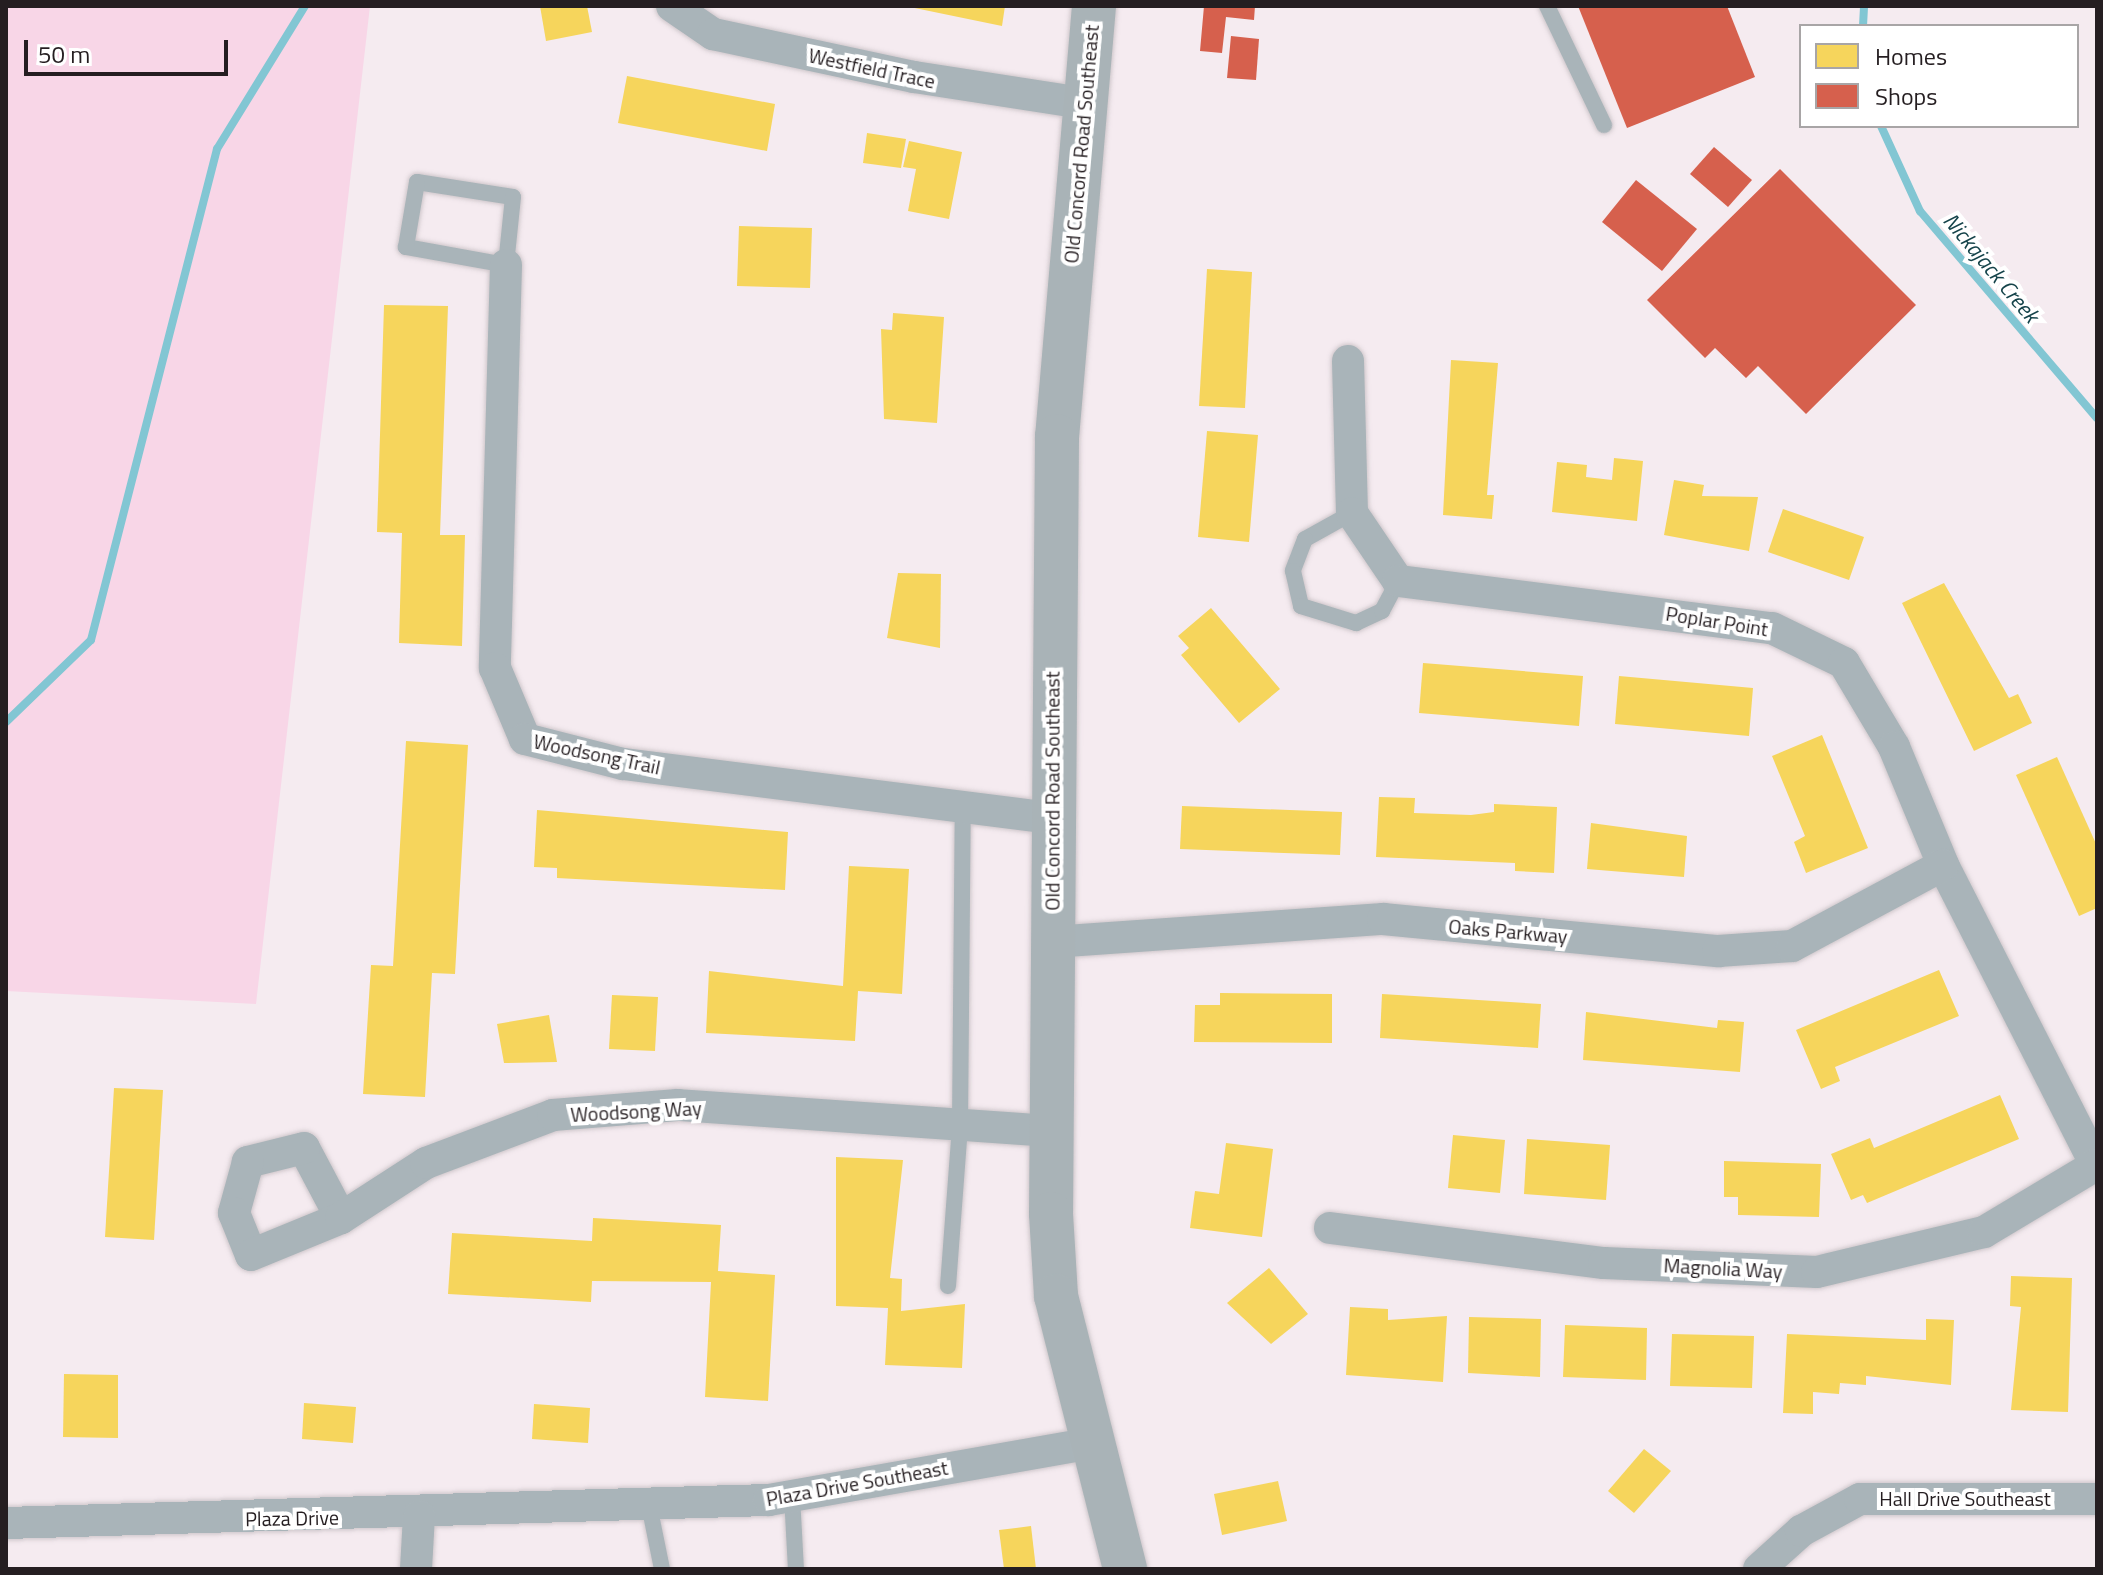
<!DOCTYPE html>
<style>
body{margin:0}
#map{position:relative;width:2103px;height:1575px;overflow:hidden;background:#f5ebf0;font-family:"Titillium Web",sans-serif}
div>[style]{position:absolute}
.green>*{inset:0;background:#f8d6e7}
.homes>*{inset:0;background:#f6d55c}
.shops>*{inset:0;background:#d6604d}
.stream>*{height:8px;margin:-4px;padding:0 4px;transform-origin:4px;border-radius:4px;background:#82c6d3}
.roads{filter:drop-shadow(0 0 2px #cfc7cb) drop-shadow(0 0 2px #cfc7cb)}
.lane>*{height:16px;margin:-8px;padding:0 8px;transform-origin:8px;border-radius:8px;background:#a9b4b9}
.street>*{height:32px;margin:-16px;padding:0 16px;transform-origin:16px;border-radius:16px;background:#a9b4b9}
.secondary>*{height:44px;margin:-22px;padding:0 22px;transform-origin:22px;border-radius:22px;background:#a9b3b7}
span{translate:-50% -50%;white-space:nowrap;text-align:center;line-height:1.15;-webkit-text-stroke:8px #fff;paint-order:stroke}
.street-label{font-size:20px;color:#251e21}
.water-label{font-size:22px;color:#15434a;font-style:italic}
.frame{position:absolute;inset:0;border:8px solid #251e21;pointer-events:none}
.legend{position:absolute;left:1799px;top:24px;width:280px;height:104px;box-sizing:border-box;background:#fff;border:2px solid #a8a5a6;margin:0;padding:10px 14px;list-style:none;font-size:24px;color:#251e21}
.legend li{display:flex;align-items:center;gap:16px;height:40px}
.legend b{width:40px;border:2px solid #a8a5a6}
.scale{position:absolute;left:24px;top:40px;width:204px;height:36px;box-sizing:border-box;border:4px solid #251e21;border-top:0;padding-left:10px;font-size:24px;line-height:28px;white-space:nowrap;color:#251e21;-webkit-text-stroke:6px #fff;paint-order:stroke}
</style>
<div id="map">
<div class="green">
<div style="clip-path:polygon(6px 6px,370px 6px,256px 1004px,6px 991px)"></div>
</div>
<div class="homes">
<div style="clip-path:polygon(540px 6px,587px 6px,592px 32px,546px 41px)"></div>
<div style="clip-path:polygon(905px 6px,1005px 6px,1002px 26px)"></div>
<div style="clip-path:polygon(627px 76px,775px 104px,767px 151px,618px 123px)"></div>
<div style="clip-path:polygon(867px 133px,906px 139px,901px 168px,863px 163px)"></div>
<div style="clip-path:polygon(909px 141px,962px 152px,949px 219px,908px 211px,916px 169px,903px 167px)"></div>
<div style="clip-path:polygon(739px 226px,812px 228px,810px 288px,737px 286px)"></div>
<div style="clip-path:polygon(1207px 269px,1252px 272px,1245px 408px,1199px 406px)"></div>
<div style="clip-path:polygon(384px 305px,448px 306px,440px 535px,465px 535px,462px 646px,399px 643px,402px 533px,377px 532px)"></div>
<div style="clip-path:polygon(893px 313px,944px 317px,937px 423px,884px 419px,881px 329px,892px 330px)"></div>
<div style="clip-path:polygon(1451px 360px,1498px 363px,1487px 495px,1494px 495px,1492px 519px,1443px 515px)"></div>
<div style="clip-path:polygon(1207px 431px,1258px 435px,1249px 542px,1198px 537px)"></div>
<div style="clip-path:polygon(1614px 458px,1643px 461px,1637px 521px,1552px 512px,1557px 462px,1587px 465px,1586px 477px,1612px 480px)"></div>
<div style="clip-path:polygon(1674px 480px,1704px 485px,1702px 496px,1758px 497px,1749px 551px,1664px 535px)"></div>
<div style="clip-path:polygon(1783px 509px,1864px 537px,1849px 580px,1768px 552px)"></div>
<div style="clip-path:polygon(898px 573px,941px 574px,940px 648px,887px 638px)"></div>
<div style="clip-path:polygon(1944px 583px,2009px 698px,2018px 694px,2032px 723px,1974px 751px,1902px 603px)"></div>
<div style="clip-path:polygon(1211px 608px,1280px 689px,1239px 723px,1181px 655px,1189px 648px,1178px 636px)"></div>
<div style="clip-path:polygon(1423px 663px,1583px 676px,1579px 726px,1419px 713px)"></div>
<div style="clip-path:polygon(1619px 676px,1753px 688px,1749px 736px,1615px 724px)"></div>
<div style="clip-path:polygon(1822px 735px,1868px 848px,1806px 873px,1794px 842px,1805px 836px,1772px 756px)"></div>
<div style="clip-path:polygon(406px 741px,468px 745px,455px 974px,432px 973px,425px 1097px,363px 1094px,371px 965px,393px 966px)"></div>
<div style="clip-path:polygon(2057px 757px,2097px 846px,2097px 908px,2079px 916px,2016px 775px)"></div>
<div style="clip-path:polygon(1379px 797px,1415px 798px,1414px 813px,1471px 815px,1494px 812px,1494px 804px,1557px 807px,1554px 873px,1515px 871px,1515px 863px,1376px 857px)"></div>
<div style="clip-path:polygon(1182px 806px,1342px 812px,1340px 855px,1180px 849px)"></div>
<div style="clip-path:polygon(537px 810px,788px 832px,785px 890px,557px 878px,557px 868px,534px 867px)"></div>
<div style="clip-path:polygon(1591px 823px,1687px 836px,1684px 877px,1587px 869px)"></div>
<div style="clip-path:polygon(849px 866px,909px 869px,902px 994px,858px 991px,855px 1041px,706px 1033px,709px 971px,843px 986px)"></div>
<div style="clip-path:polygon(1939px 970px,1959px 1016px,1835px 1067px,1840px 1081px,1821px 1089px,1796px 1030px)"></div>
<div style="clip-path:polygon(1220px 993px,1332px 994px,1332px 1043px,1194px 1042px,1195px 1005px,1220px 1005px)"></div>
<div style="clip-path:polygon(1382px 994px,1541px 1004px,1538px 1048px,1380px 1038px)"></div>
<div style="clip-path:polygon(612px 995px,658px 997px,655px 1051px,609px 1049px)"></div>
<div style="clip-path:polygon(1586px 1012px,1717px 1028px,1718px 1020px,1744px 1022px,1740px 1072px,1583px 1060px)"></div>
<div style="clip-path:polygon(549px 1015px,557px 1062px,504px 1063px,497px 1024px)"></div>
<div style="clip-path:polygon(114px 1088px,163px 1090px,154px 1240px,105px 1237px)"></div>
<div style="clip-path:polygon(2000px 1095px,2019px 1139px,1867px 1203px,1863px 1195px,1851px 1200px,1831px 1154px,1870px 1138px,1874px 1148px)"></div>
<div style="clip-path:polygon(1453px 1135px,1505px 1140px,1500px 1193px,1448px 1188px)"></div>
<div style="clip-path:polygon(1527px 1139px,1610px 1145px,1606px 1200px,1524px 1194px)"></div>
<div style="clip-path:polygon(1226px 1143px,1273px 1149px,1262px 1237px,1190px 1228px,1195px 1191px,1219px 1194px)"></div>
<div style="clip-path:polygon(836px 1157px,903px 1160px,890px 1278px,902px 1279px,901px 1311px,965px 1304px,962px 1368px,885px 1365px,888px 1308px,836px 1306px)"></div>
<div style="clip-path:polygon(1724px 1161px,1821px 1164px,1819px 1217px,1738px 1215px,1738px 1197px,1724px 1197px)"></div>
<div style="clip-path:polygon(593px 1218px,721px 1225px,718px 1271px,775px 1275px,768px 1401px,705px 1397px,711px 1282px,592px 1281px,591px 1302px,448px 1294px,452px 1233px,592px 1241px)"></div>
<div style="clip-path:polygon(1269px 1268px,1308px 1314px,1271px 1344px,1227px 1303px)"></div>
<div style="clip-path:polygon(2011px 1276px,2072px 1278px,2068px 1412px,2011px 1410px,2021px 1307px,2010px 1306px)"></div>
<div style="clip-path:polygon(1350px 1307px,1388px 1309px,1388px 1320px,1447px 1316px,1443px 1382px,1346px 1375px)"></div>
<div style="clip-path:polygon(1469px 1317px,1541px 1319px,1540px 1377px,1468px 1373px)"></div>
<div style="clip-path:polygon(1926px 1319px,1954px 1320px,1951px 1385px,1866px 1376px,1866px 1385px,1840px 1383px,1839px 1394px,1813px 1392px,1813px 1414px,1783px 1413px,1787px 1334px,1926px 1340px)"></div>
<div style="clip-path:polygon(1565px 1325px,1647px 1328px,1646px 1380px,1563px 1377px)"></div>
<div style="clip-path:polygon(1672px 1334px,1754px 1336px,1752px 1388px,1670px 1386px)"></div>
<div style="clip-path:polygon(64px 1374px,118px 1375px,118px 1438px,63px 1437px)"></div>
<div style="clip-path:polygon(304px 1403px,356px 1407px,353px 1443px,302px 1439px)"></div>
<div style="clip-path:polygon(534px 1404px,590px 1408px,588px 1443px,532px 1439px)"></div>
<div style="clip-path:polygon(1644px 1449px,1671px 1471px,1634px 1513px,1608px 1491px)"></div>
<div style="clip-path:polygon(1278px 1481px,1287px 1521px,1222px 1535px,1214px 1494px)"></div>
<div style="clip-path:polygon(1031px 1526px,1036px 1569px,1004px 1569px,999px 1530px)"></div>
</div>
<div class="shops">
<div style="clip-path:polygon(1204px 6px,1255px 6px,1254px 20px,1226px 17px,1222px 53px,1200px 51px)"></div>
<div style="clip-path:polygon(1578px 6px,1727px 6px,1755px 77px,1627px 128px)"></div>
<div style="clip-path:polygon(1231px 36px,1259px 39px,1256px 80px,1227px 78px)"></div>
<div style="clip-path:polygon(1714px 147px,1752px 180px,1728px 207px,1690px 174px)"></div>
<div style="clip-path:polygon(1780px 169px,1916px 305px,1806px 414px,1758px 366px,1746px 378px,1715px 348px,1705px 358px,1647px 300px)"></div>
<div style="clip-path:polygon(1636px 180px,1697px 229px,1662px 271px,1602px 222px)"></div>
</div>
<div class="stream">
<div style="left:1863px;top:26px;width:20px;rotate:-87deg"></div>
<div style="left:1881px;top:126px;width:94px;rotate:65.4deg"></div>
<div style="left:1920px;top:211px;width:272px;rotate:49.5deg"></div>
<div style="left:6px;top:722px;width:118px;rotate:-44deg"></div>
<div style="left:91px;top:640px;width:507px;rotate:-75.61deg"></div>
<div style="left:217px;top:149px;width:168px;rotate:-58.4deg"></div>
</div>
<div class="roads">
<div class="lane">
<div style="left:1547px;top:6px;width:132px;rotate:64.4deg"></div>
<div style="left:417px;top:182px;width:97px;rotate:8.9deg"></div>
<div style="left:513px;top:197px;width:68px;rotate:95.9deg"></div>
<div style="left:506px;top:265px;width:102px;rotate:-169.8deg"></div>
<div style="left:406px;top:247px;width:66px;rotate:-80.4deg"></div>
<div style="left:1352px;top:513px;width:54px;rotate:151deg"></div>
<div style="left:1305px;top:539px;width:34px;rotate:111deg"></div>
<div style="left:1293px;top:571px;width:36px;rotate:77deg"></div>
<div style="left:1301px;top:606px;width:58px;rotate:17.2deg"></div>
<div style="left:1356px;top:623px;width:29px;rotate:-25deg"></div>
<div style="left:1382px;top:611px;width:34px;rotate:-62deg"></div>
<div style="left:948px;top:1286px;width:161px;rotate:-85.7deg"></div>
<div style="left:960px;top:1125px;width:315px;rotate:-89.5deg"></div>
<div style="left:792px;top:1496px;width:73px;rotate:86.9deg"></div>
<div style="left:649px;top:1505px;width:65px;rotate:78.5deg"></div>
</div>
<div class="street">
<div style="left:672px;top:6px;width:50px;rotate:34.3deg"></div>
<div style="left:713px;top:34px;width:206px;rotate:12.1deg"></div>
<div style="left:914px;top:77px;width:169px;rotate:8.8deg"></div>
<div style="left:506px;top:265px;width:403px;rotate:91.6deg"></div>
<div style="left:495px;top:668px;width:77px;rotate:67.1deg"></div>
<div style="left:525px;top:739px;width:101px;rotate:14.3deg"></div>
<div style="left:623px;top:764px;width:432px;rotate:7.2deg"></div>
<div style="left:1348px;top:361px;width:152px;rotate:88.5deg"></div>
<div style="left:1352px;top:513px;width:82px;rotate:55.9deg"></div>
<div style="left:1398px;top:581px;width:377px;rotate:7.2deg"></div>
<div style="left:1772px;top:628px;width:80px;rotate:25.9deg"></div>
<div style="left:1844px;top:663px;width:98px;rotate:59.2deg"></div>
<div style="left:1894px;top:747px;width:128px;rotate:67.4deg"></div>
<div style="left:1943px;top:865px;width:339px;rotate:63deg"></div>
<div style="left:1052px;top:942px;width:332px;rotate:-4deg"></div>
<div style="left:1383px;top:919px;width:337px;rotate:5.5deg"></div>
<div style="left:1718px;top:951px;width:74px;rotate:-3.9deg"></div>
<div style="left:1792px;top:946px;width:171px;rotate:-28.2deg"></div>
<div style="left:341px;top:1218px;width:79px;rotate:-117.9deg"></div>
<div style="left:304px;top:1148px;width:58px;rotate:166deg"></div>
<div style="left:248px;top:1162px;width:53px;rotate:105.4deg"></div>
<div style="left:234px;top:1213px;width:45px;rotate:68deg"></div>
<div style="left:251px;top:1255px;width:97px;rotate:-22.3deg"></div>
<div style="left:341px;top:1218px;width:101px;rotate:-32.9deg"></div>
<div style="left:426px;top:1163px;width:136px;rotate:-20.7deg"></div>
<div style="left:553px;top:1115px;width:125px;rotate:-4.6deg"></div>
<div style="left:678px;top:1105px;width:375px;rotate:4deg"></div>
<div style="left:1330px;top:1228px;width:276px;rotate:7.3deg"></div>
<div style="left:1604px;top:1263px;width:213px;rotate:2.4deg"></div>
<div style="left:1817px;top:1272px;width:172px;rotate:-13.5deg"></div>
<div style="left:1984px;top:1232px;width:131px;rotate:-30.9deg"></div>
<div style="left:6px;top:1523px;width:763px;rotate:-1.73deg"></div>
<div style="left:769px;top:1500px;width:324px;rotate:-10deg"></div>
<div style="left:416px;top:1569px;width:53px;rotate:-86.8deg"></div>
<div style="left:1759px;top:1569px;width:57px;rotate:-42.1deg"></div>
<div style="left:1801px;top:1531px;width:67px;rotate:-28.5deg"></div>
<div style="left:1860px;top:1499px;width:237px"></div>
</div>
<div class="secondary">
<div style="left:1094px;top:6px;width:432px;rotate:94.9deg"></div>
<div style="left:1057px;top:436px;width:778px;rotate:90.44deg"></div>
<div style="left:1051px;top:1214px;width:82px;rotate:86.5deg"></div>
<div style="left:1056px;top:1296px;width:282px;rotate:75.8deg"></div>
</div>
</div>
<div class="street-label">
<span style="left:872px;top:68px;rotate:12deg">Westfield Trace</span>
<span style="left:1081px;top:144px;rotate:-85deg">Old Concord Road Southeast</span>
<span style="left:1717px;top:621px;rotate:9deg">Poplar Point</span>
<span style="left:597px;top:754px;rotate:12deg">Woodsong Trail</span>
<span style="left:1052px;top:791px;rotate:-90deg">Old Concord Road Southeast</span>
<span style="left:1508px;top:931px;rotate:5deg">Oaks Parkway</span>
<span style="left:636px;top:1111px;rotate:-3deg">Woodsong Way</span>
<span style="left:1723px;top:1268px;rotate:3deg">Magnolia Way</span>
<span style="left:857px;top:1483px;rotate:-10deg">Plaza Drive Southeast</span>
<span style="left:1965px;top:1498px">Hall Drive Southeast</span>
<span style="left:292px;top:1518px;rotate:-1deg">Plaza Drive</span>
</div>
<div class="water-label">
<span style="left:1991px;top:268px;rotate:50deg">Nickajack Creek</span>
</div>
<div class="frame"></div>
<ul class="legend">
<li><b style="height:22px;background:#f6d55c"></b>Homes</li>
<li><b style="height:22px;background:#d6604d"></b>Shops</li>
</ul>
<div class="scale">50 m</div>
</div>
